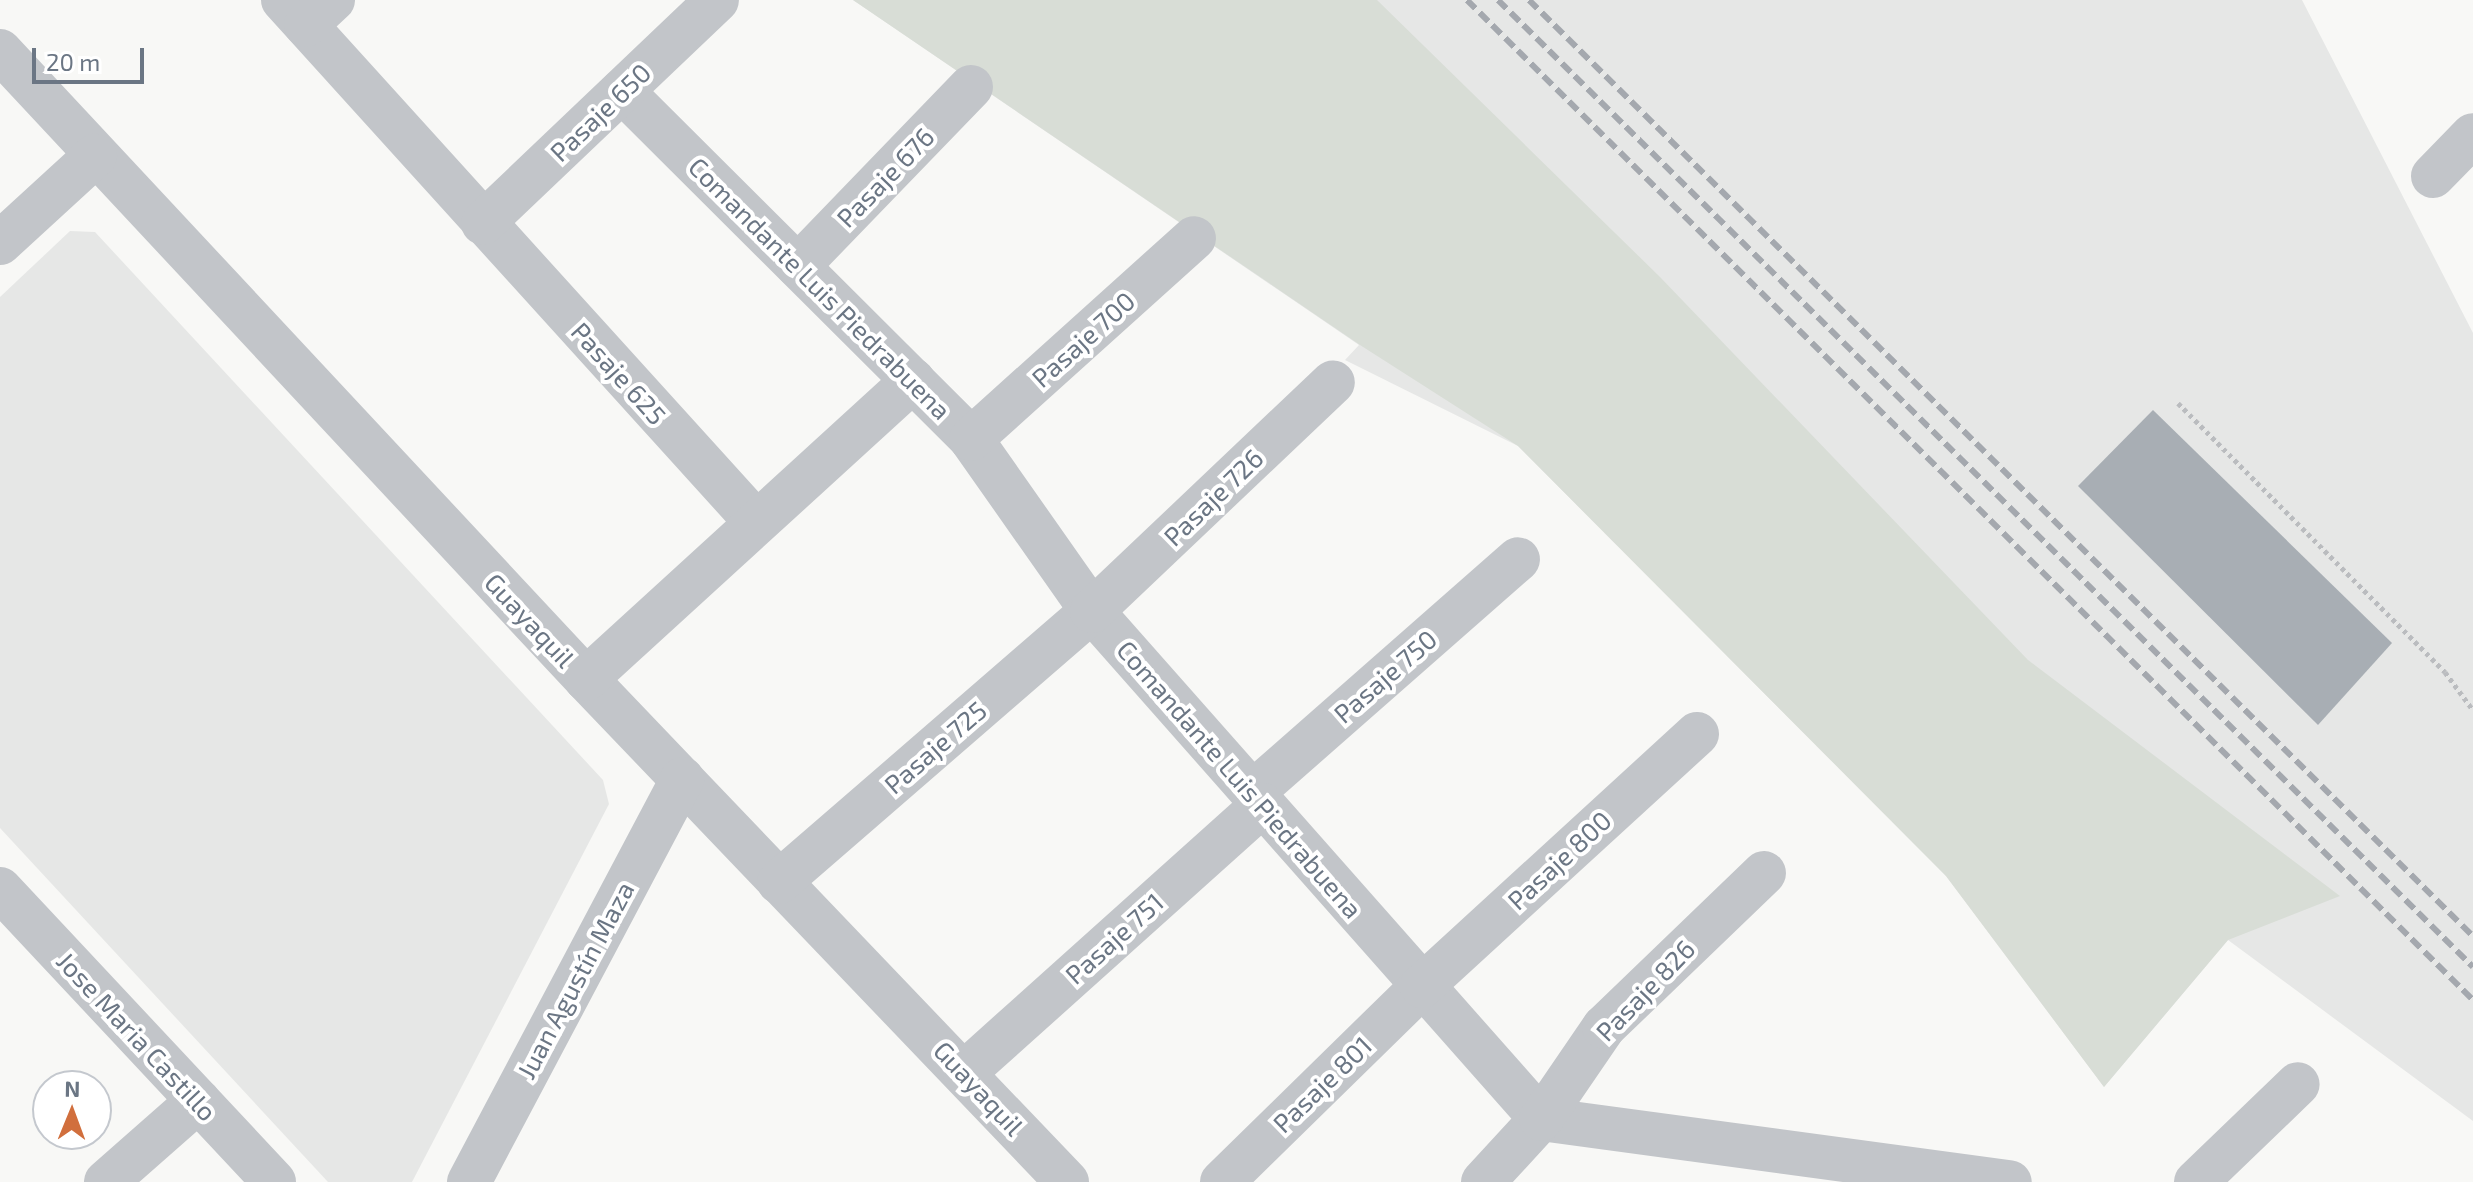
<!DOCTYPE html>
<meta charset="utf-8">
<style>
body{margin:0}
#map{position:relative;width:2473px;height:1182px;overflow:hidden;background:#f8f8f6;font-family:"Exo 2",sans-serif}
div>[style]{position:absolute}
.built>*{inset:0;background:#e6e7e6}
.green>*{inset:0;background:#d8ddd6}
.building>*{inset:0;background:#a8aeb4}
.path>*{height:5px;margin-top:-2.5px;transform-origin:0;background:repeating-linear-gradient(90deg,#babcbf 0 4px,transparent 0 8px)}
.minor>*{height:44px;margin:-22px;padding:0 22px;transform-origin:22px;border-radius:22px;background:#c2c5c9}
.rail>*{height:6px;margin-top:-3px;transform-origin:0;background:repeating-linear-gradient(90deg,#a4a8ae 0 12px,transparent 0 18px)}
span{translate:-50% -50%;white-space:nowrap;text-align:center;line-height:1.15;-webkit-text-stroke:8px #fff;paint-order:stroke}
.street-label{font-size:26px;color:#6b7684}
.north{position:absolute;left:32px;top:1070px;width:80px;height:80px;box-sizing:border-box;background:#fff;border:2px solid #c4c8ce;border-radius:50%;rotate:1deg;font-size:22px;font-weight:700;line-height:32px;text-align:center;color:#6b7684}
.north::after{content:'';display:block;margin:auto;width:28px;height:36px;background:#d16f3d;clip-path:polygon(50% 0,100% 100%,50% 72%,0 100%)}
.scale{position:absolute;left:32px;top:48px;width:112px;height:36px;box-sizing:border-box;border:4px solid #6b7684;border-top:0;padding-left:10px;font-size:24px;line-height:28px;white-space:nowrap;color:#6b7684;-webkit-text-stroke:6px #fff;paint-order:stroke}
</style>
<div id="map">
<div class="built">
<div style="clip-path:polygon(853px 0,2302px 0,2473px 333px,2473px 1121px,2228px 940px,2104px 1087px,1946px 876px,1518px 446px,1345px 360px,1359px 345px)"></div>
<div style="clip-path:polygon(70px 231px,95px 232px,603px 780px,609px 804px,412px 1182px,328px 1182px,0 828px,0 297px)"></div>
</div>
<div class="green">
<div style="clip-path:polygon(853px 0,1377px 0,1660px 277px,2028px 660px,2340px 896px,2228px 940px,2104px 1087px,1946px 876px,1518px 446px,1360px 345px)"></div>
</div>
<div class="building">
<div style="clip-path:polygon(2153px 410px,2392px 643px,2318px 725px,2078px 486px)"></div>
</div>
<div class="path">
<div style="left:2178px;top:403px;width:379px;rotate:45.2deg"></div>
<div style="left:2445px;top:672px;width:47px;rotate:53.6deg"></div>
</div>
<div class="minor">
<div style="left:283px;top:0;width:704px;rotate:47.82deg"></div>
<div style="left:306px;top:25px;width:37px;rotate:-43deg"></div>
<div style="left:0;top:51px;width:859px;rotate:46.98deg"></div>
<div style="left:586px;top:679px;width:696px;rotate:46.28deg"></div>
<div style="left:622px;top:91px;width:493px;rotate:44.9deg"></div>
<div style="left:971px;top:439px;width:210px;rotate:54.9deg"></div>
<div style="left:1092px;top:611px;width:678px;rotate:48.53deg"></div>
<div style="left:1541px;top:1119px;width:473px;rotate:7.7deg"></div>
<div style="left:2433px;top:176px;width:57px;rotate:-45.7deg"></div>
<div style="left:483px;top:223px;width:323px;rotate:-43.6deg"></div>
<div style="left:0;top:243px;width:129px;rotate:-42.5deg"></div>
<div style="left:798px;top:266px;width:249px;rotate:-46deg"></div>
<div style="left:971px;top:439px;width:300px;rotate:-42deg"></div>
<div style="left:586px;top:679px;width:443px;rotate:-42.4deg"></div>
<div style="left:1252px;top:793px;width:354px;rotate:-41.3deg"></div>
<div style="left:779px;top:882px;width:414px;rotate:-40.9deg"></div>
<div style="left:1092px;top:611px;width:332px;rotate:-43.5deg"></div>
<div style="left:0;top:889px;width:401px;rotate:46.9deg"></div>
<div style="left:965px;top:1072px;width:400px;rotate:-41.9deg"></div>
<div style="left:106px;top:1182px;width:123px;rotate:-41.4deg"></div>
<div style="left:469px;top:1182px;width:456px;rotate:-62.1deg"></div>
<div style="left:1222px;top:1182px;width:280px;rotate:-44.4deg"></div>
<div style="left:1422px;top:986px;width:373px;rotate:-42.5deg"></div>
<div style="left:1483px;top:1182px;width:86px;rotate:-47.4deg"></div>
<div style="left:1541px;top:1119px;width:112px;rotate:-55.6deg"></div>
<div style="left:1604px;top:1027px;width:222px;rotate:-43.9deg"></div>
<div style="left:2196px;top:1182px;width:141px;rotate:-43.9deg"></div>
</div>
<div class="rail">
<div style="left:1467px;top:0;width:1418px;rotate:44.83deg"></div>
<div style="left:1498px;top:0;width:1373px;rotate:44.76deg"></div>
<div style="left:1529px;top:0;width:1329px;rotate:44.76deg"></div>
</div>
<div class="street-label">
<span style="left:600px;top:112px;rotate:-44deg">Pasaje 650</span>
<span style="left:885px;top:177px;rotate:-46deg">Pasaje 676</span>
<span style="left:820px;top:288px;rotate:45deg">Comandante Luis Piedrabuena</span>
<span style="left:1083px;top:339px;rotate:-42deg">Pasaje 700</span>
<span style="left:619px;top:373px;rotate:48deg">Pasaje 625</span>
<span style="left:1213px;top:497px;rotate:-44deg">Pasaje 726</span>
<span style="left:530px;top:620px;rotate:47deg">Guayaquil</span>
<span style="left:1385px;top:676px;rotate:-41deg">Pasaje 750</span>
<span style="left:935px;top:747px;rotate:-41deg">Pasaje 725</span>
<span style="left:1240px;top:779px;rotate:49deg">Comandante Luis Piedrabuena</span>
<span style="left:1559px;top:860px;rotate:-43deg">Pasaje 800</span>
<span style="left:1114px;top:938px;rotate:-42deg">Pasaje 751</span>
<span style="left:575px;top:980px;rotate:-62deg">Juan Agustín Maza</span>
<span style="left:1645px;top:990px;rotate:-46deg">Pasaje 826</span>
<span style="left:137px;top:1036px;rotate:47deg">Jose Maria Castillo</span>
<span style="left:1322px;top:1084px;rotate:-44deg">Pasaje 801</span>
<span style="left:979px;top:1088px;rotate:47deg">Guayaquil</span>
</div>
<div class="north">N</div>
<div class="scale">20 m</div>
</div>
